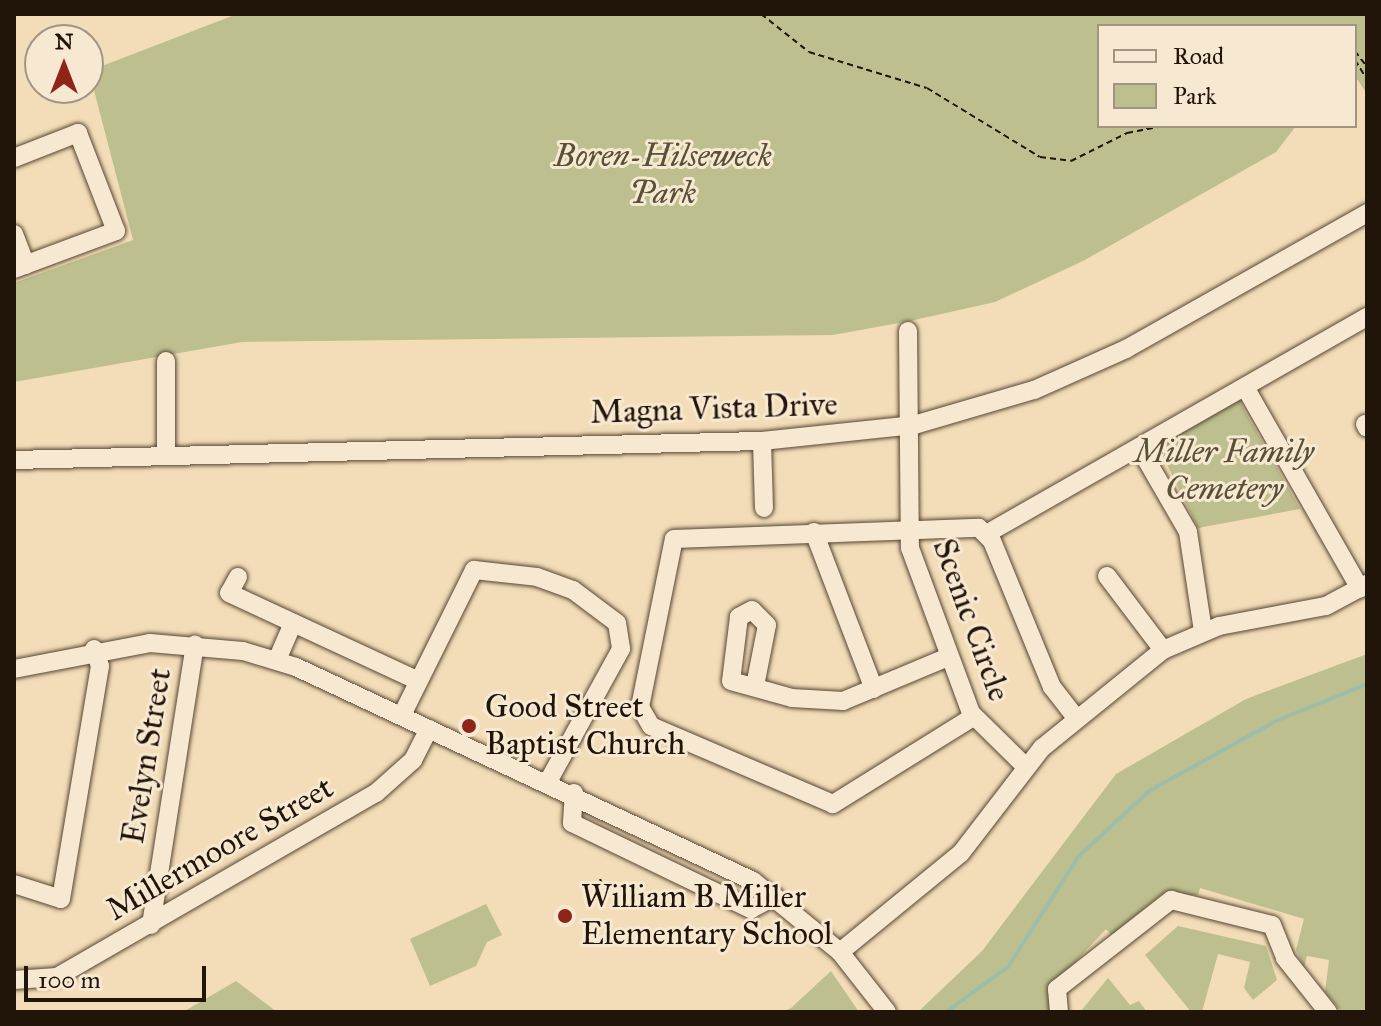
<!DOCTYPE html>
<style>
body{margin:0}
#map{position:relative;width:1381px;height:1026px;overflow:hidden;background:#f3ddb8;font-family:"IM FELL Great Primer",serif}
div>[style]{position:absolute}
.green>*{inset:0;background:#bdc08e}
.stream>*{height:4px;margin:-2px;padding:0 2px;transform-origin:2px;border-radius:2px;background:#9dbdaa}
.path>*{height:2px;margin-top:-1px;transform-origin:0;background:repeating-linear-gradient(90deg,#211408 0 6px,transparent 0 10px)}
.roads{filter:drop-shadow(0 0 2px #564634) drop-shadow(0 0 2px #564634)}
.minor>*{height:18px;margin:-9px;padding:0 9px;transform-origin:9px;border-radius:9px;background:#f7e9d1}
.dots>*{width:22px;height:22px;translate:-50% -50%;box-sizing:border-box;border:4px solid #f7e9d1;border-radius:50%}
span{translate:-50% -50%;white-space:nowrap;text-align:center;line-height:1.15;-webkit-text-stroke:6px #f7e9d1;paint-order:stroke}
.park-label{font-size:32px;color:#585037;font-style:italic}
.street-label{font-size:32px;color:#211408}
.poi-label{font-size:32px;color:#211408}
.left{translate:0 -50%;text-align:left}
.frame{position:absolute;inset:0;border:16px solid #211408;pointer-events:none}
.legend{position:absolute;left:1097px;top:24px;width:260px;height:104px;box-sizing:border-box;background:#f7e9d1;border:2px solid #a19481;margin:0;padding:10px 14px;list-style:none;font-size:24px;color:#211408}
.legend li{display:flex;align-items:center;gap:16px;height:40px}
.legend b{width:40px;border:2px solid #a19481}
.north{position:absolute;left:24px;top:24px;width:80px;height:80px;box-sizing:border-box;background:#f7e9d1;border:2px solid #a19481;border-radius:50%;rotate:0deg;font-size:22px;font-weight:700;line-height:32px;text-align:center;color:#211408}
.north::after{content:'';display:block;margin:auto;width:28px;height:36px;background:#8f2418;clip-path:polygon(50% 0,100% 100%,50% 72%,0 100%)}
.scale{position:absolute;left:24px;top:966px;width:182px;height:36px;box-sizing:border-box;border:4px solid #211408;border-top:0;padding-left:10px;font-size:24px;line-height:28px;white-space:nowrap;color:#211408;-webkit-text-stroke:6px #f7e9d1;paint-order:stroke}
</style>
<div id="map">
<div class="green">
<div style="clip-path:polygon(237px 14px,1367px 14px,1367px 94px,1355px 76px,1355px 26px,1099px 26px,1099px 126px,1296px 126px,1276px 152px,1083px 261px,995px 302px,910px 321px,833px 335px,242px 342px,14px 382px,14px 283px,133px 240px,89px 71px)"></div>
<div style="clip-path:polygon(1238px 399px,1300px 509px,1198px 528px,1158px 446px)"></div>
<div style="clip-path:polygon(1367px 654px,1367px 1012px,1342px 1012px,1325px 992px,1329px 960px,1307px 956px,1304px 967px,1296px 950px,1304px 919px,1200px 888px,1198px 895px,1161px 895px,1112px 935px,1106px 929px,1053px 986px,1050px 1012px,918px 1012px,982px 951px,1116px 774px,1246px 699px)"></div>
<div style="clip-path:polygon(486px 904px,502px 935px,487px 942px,476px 966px,430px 986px,410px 939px)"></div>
<div style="clip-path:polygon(1178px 926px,1266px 946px,1277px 980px,1253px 1000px,1244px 988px,1250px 962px,1218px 954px,1202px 1012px,1191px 1012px,1145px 955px)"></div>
<div style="clip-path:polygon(831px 971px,859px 1012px,782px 1012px,791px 1008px)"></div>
<div style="clip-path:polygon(1108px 978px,1130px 1005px,1139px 1001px,1147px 1012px,1080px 1012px)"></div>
<div style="clip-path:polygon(236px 981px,277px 1012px,183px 1012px)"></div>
</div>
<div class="stream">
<div style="left:946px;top:1012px;width:77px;rotate:-36deg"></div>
<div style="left:1008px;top:967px;width:130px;rotate:-57.5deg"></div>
<div style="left:1078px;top:857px;width:97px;rotate:-42.9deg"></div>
<div style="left:1149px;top:791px;width:145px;rotate:-28.9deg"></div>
<div style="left:1276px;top:721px;width:98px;rotate:-22.1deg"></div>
</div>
<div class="path">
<div style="left:761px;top:14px;width:61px;rotate:38.4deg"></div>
<div style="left:809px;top:52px;width:123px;rotate:17deg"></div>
<div style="left:927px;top:88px;width:132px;rotate:31.4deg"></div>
<div style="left:1040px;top:157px;width:31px;rotate:7deg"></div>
<div style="left:1071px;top:161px;width:63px;rotate:-26.6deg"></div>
<div style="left:1127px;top:133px;width:38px;rotate:-11deg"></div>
<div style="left:1355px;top:51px;width:20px;rotate:53deg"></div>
<div style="left:1355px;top:60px;width:22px;rotate:58deg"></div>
<div style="left:600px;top:879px;width:8px;rotate:67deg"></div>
</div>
<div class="roads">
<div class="minor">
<div style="left:14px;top:158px;width:69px;rotate:-21.3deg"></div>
<div style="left:78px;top:133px;width:105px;rotate:68.8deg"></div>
<div style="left:116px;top:231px;width:109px;rotate:159.6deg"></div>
<div style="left:14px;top:234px;width:33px;rotate:69deg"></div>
<div style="left:908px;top:331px;width:217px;rotate:89.5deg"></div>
<div style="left:910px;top:548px;width:176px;rotate:69.7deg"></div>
<div style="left:971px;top:713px;width:74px;rotate:44.5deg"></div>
<div style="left:1245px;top:387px;width:232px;rotate:60.3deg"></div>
<div style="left:1365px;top:424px;width:4px;rotate:63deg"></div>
<div style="left:762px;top:441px;width:67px;rotate:88.3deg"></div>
<div style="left:1139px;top:447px;width:98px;rotate:60deg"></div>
<div style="left:1188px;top:532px;width:100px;rotate:81.4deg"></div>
<div style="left:166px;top:453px;width:92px;rotate:-90deg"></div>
<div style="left:14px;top:460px;width:748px;rotate:-1.46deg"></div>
<div style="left:762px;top:441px;width:153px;rotate:-6deg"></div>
<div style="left:914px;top:425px;width:125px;rotate:-16.3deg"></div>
<div style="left:1034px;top:390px;width:101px;rotate:-24deg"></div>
<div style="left:1126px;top:349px;width:277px;rotate:-29.4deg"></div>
<div style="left:814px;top:532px;width:168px;rotate:69.1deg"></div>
<div style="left:988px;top:533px;width:436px;rotate:-29.7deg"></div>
<div style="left:1107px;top:576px;width:93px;rotate:52.9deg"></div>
<div style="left:238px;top:577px;width:18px;rotate:119deg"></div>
<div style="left:229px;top:593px;width:206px;rotate:24.9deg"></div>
<div style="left:277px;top:660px;width:40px;rotate:-66.6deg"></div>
<div style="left:14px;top:669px;width:138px;rotate:-10.8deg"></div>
<div style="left:150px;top:643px;width:93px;rotate:4.9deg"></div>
<div style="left:243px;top:651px;width:55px;rotate:16.8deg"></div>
<div style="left:296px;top:667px;width:505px;rotate:25.09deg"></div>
<div style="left:753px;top:881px;width:112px;rotate:39.2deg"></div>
<div style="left:840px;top:952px;width:76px;rotate:51.9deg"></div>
<div style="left:755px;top:686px;width:62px;rotate:-78.9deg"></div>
<div style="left:767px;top:625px;width:21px;rotate:-135deg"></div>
<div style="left:752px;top:610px;width:15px;rotate:152deg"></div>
<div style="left:739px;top:617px;width:64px;rotate:97.1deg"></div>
<div style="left:731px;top:681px;width:63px;rotate:15.6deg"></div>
<div style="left:792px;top:698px;width:51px;rotate:3.4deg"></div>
<div style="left:843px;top:701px;width:114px;rotate:-22.7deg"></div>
<div style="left:402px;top:715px;width:162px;rotate:-63.6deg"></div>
<div style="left:474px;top:570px;width:63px;rotate:6.3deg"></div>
<div style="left:537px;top:577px;width:38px;rotate:20deg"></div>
<div style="left:573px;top:590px;width:55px;rotate:36.9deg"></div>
<div style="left:617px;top:623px;width:26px;rotate:81deg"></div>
<div style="left:621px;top:649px;width:152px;rotate:118.8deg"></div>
<div style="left:973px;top:717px;width:165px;rotate:148.1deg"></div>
<div style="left:833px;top:804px;width:198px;rotate:-156.8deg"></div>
<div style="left:651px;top:726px;width:22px;rotate:-120deg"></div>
<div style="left:640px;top:707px;width:171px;rotate:-78.6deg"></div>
<div style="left:674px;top:539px;width:305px;rotate:-2.1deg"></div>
<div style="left:979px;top:528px;width:18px;rotate:45deg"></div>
<div style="left:992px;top:541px;width:158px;rotate:67.7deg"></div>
<div style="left:1052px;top:687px;width:39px;rotate:52deg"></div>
<div style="left:574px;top:793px;width:30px;rotate:94deg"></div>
<div style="left:572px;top:823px;width:199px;rotate:25.7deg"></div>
<div style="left:751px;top:909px;width:27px;rotate:-28deg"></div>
<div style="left:14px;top:884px;width:49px;rotate:17.7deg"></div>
<div style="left:61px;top:899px;width:236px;rotate:-80.5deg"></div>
<div style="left:100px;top:666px;width:18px;rotate:-109deg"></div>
<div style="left:151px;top:925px;width:284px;rotate:-81.1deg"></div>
<div style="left:840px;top:952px;width:156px;rotate:-39.3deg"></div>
<div style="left:961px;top:853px;width:133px;rotate:-52.4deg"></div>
<div style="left:1042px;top:748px;width:156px;rotate:-39deg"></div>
<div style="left:1163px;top:650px;width:61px;rotate:-23.2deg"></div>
<div style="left:1219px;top:626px;width:109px;rotate:-10.6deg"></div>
<div style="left:1326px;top:606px;width:47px;rotate:-28.2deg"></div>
<div style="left:14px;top:980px;width:43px;rotate:-4deg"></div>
<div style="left:57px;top:977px;width:368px;rotate:-30deg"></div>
<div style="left:376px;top:793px;width:50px;rotate:-41.7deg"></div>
<div style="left:413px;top:760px;width:35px;rotate:-63deg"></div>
<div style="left:1059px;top:1012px;width:23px;rotate:-95deg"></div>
<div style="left:1057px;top:989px;width:145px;rotate:-38deg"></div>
<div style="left:1171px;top:900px;width:104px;rotate:13.9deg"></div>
<div style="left:1272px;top:925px;width:35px;rotate:68deg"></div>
<div style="left:1285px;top:958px;width:69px;rotate:51.5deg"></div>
</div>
</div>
<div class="dots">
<div style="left:469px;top:726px;background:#8f2418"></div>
<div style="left:565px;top:916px;background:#8f2418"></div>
</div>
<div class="park-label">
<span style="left:663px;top:175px">Boren-Hilseweck<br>Park</span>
<span style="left:1224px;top:471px">Miller Family<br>Cemetery</span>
</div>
<div class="street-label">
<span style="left:714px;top:409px;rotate:-2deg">Magna Vista Drive</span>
<span style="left:971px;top:620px;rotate:70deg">Scenic Circle</span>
<span style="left:147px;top:756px;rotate:-81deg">Evelyn Street</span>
<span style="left:220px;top:849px;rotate:-30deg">Millermoore Street</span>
</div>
<div class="poi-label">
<span class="left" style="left:485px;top:726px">Good Street<br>Baptist Church</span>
<span class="left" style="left:581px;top:916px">William B Miller<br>Elementary School</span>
</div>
<div class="frame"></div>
<ul class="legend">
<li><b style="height:10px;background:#f7e9d1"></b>Road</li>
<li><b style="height:22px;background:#bdc08e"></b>Park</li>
</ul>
<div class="north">N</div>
<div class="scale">100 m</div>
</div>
